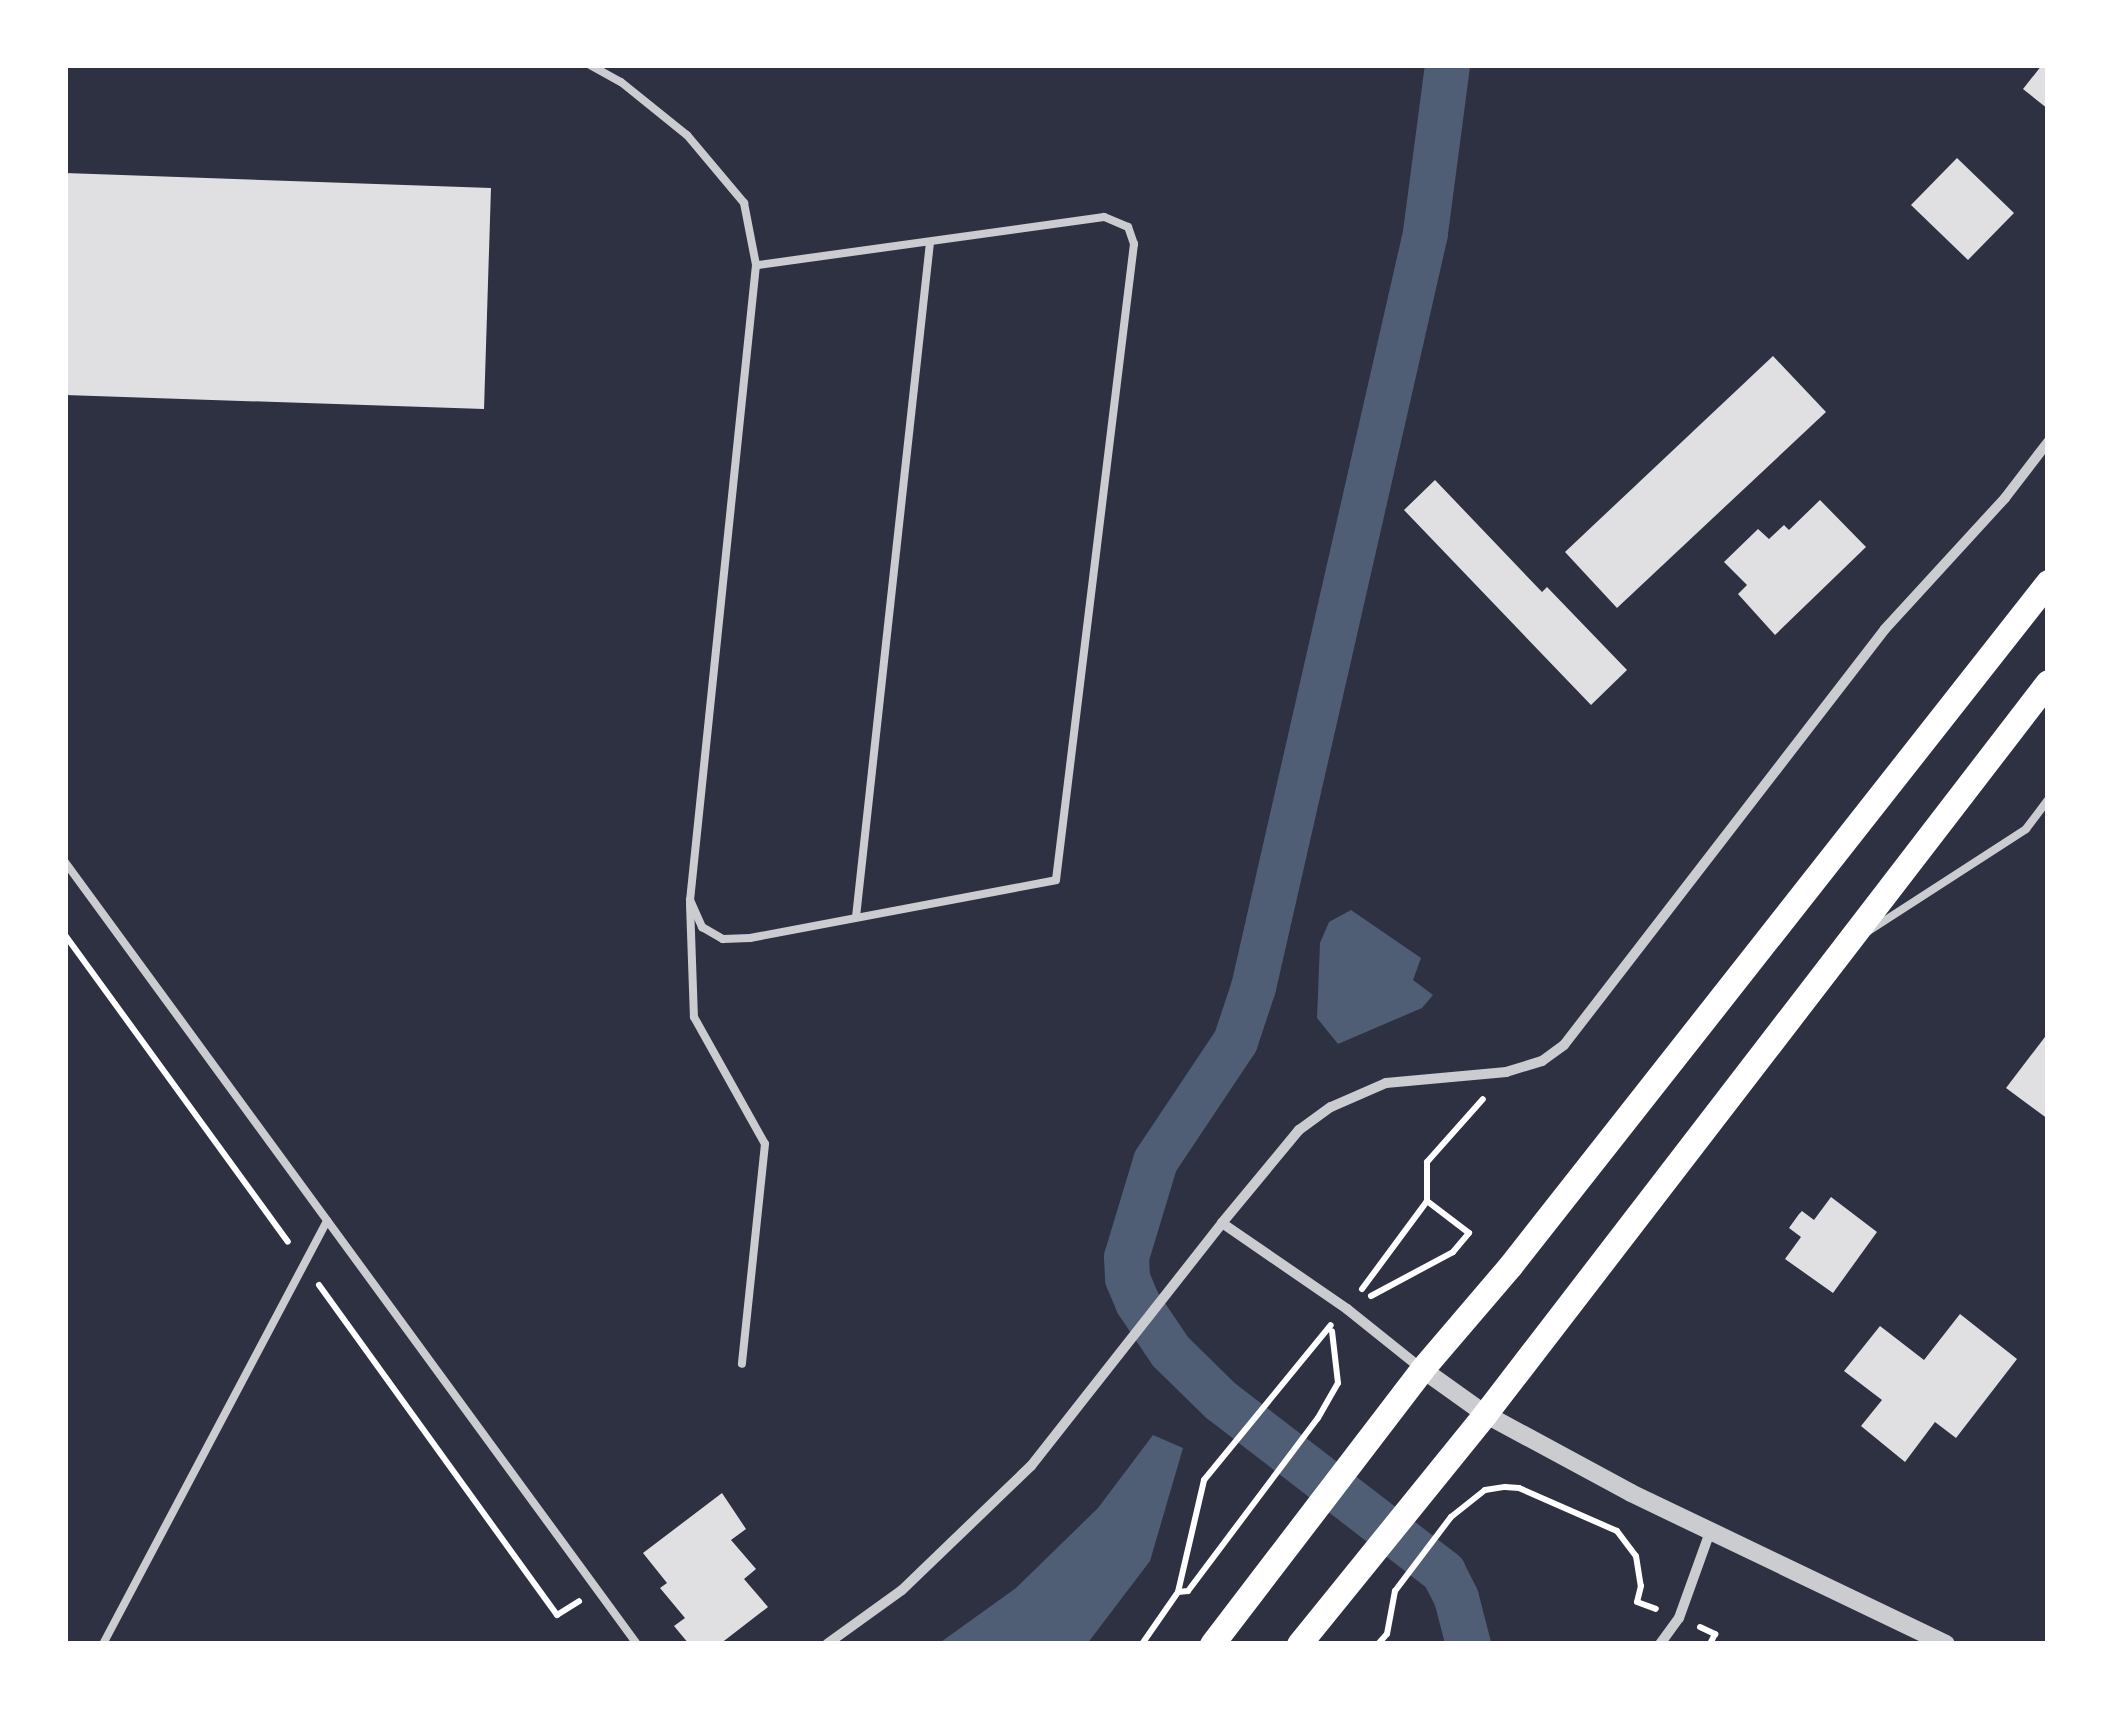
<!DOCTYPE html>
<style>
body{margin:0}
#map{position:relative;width:2113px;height:1709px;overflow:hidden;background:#2d3142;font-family:"Nunito Sans",sans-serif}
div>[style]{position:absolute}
.water>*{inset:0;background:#4f5d75}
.canal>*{height:45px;margin:-22.5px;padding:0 22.5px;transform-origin:22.5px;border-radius:22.5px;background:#4f5d75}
.building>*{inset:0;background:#e0e0e3}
.path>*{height:6px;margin:-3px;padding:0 3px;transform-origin:3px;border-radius:3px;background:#fff}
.service>*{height:8px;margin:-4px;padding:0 4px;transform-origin:4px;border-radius:4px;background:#caccd0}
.minor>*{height:10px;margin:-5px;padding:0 5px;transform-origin:5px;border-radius:5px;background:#caccd0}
.tertiary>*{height:18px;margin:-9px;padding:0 9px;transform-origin:9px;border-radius:9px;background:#caccd0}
.primary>*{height:25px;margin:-12.5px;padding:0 12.5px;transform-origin:12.5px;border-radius:12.5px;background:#fff}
span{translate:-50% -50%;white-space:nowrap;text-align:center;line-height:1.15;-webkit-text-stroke:8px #fff;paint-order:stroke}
.frame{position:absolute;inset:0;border:68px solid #fff;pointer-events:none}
</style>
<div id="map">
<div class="water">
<div style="clip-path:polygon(1351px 910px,1421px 958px,1413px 980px,1433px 995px,1422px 1008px,1338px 1044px,1317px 1018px,1320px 943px,1329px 922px)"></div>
<div style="clip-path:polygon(1153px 1435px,1183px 1448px,1150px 1561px,1087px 1644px,938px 1644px,1016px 1588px,1098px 1508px)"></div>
</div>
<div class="canal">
<div style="left:1447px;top:65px;width:169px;rotate:97.5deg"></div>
<div style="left:1425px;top:233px;width:773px;rotate:102.85deg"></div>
<div style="left:1253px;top:987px;width:57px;rotate:108.4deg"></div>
<div style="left:1235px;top:1041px;width:144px;rotate:123.7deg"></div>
<div style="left:1155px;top:1161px;width:100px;rotate:106.8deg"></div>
<div style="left:1126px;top:1257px;width:21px;rotate:87deg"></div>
<div style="left:1127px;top:1278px;width:26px;rotate:67deg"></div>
<div style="left:1137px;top:1302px;width:59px;rotate:56deg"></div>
<div style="left:1170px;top:1351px;width:70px;rotate:44.4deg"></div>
<div style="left:1220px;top:1400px;width:282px;rotate:37.6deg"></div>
<div style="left:1443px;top:1572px;width:29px;rotate:63deg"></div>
<div style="left:1456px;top:1598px;width:48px;rotate:75.4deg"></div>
</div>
<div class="building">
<div style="clip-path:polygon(2042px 65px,2048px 65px,2048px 109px,2023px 89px)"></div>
<div style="clip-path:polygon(1957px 158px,2014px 213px,1968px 260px,1911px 205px)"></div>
<div style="clip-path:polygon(65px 173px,491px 188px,484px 409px,65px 395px)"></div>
<div style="clip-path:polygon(1773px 356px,1826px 412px,1617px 608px,1565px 552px)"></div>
<div style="clip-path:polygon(1435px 480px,1542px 592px,1547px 587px,1627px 670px,1591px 705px,1404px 510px)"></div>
<div style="clip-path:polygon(1820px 500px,1866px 547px,1775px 635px,1738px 594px,1747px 585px,1724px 562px,1758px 529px,1769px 539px,1784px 525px,1789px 530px)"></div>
<div style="clip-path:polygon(2048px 1033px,2048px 1119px,2006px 1088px)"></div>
<div style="clip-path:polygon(1831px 1197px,1877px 1232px,1833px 1293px,1785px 1259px,1801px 1237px,1789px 1228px,1799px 1214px,1802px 1211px,1814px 1220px)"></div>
<div style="clip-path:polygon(1960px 1314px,2017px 1359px,1956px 1438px,1935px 1422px,1905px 1462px,1861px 1426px,1882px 1400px,1844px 1371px,1880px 1326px,1924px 1360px)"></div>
<div style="clip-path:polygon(722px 1493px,746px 1529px,731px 1540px,756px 1569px,744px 1579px,768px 1607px,720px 1644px,689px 1644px,674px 1626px,685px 1618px,660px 1588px,667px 1583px,643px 1553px)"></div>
</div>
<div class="path">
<div style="left:65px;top:935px;width:379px;rotate:54deg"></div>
<div style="left:319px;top:1285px;width:407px;rotate:54.2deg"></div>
<div style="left:557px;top:1615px;width:26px;rotate:-32deg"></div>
<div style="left:1362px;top:1289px;width:109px;rotate:-53.5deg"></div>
<div style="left:1427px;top:1201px;width:39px;rotate:-90deg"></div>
<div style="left:1427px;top:1162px;width:84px;rotate:-48.4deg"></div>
<div style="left:1371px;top:1296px;width:93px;rotate:-28.2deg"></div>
<div style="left:1453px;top:1252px;width:25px;rotate:-50deg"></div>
<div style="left:1469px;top:1233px;width:53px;rotate:-142.7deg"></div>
<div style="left:1178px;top:1592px;width:10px;rotate:-6deg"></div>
<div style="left:1188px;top:1591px;width:216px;rotate:-53.1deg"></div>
<div style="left:1318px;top:1418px;width:40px;rotate:-60.3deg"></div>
<div style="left:1338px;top:1383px;width:52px;rotate:-96.6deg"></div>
<div style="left:1700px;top:1627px;width:17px;rotate:25deg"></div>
<div style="left:1715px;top:1634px;width:11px;rotate:117deg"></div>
<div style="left:1142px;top:1644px;width:63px;rotate:-55.3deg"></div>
<div style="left:1178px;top:1592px;width:115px;rotate:-76.9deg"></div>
<div style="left:1204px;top:1480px;width:200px;rotate:-50.7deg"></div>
<div style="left:1378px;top:1644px;width:13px;rotate:-48deg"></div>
<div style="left:1387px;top:1634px;width:44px;rotate:-79.5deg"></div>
<div style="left:1395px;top:1591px;width:93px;rotate:-52.9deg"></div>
<div style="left:1451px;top:1517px;width:43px;rotate:-38.5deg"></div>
<div style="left:1485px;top:1490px;width:20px;rotate:-9deg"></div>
<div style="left:1505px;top:1487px;width:14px;rotate:4deg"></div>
<div style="left:1519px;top:1488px;width:107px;rotate:23.7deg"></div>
<div style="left:1617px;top:1531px;width:31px;rotate:53deg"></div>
<div style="left:1636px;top:1556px;width:30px;rotate:81deg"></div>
<div style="left:1641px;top:1586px;width:16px;rotate:104deg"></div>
<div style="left:1637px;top:1602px;width:20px;rotate:20deg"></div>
</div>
<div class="service">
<div style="left:590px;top:65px;width:35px;rotate:29deg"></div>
<div style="left:621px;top:82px;width:85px;rotate:38.8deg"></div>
<div style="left:687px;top:135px;width:89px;rotate:50deg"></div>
<div style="left:744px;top:203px;width:63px;rotate:79deg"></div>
<div style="left:756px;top:265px;width:638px;rotate:95.93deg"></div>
<div style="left:690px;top:900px;width:30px;rotate:66deg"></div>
<div style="left:702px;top:927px;width:24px;rotate:30deg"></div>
<div style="left:723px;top:939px;width:27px;rotate:-2deg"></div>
<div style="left:750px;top:938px;width:311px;rotate:-10.7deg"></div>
<div style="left:1056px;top:880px;width:641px;rotate:-83.01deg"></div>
<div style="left:1134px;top:244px;width:18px;rotate:-109deg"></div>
<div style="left:1128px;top:227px;width:26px;rotate:-157deg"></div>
<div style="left:1104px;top:217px;width:351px;rotate:172.1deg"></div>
<div style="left:65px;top:862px;width:969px;rotate:53.82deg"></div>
<div style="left:690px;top:904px;width:113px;rotate:88deg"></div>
<div style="left:694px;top:1017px;width:145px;rotate:60.8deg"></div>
<div style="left:765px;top:1144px;width:221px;rotate:96deg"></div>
<div style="left:856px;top:917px;width:679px;rotate:-83.74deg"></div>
<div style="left:1867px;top:932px;width:189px;rotate:-32.9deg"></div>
<div style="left:2026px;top:829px;width:36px;rotate:-53deg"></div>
<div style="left:103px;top:1644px;width:479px;rotate:-62.1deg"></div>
</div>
<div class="minor">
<div style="left:1222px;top:1223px;width:121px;rotate:-50.4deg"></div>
<div style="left:1299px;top:1130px;width:39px;rotate:-36deg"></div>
<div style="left:1331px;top:1107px;width:60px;rotate:-23.6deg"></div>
<div style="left:1386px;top:1083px;width:121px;rotate:-5.2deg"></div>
<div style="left:1506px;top:1072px;width:38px;rotate:-17deg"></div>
<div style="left:1542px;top:1061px;width:27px;rotate:-36deg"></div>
<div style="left:1564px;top:1045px;width:525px;rotate:-52.34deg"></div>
<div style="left:1885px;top:629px;width:178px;rotate:-47.5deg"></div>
<div style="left:2005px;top:498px;width:71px;rotate:-52.5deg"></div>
<div style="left:827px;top:1644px;width:92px;rotate:-35.8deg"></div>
<div style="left:902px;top:1590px;width:179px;rotate:-43.9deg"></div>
<div style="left:1031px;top:1466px;width:309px;rotate:-51.8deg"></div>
<div style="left:1222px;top:1223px;width:152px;rotate:34.5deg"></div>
<div style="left:1347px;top:1309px;width:96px;rotate:38.7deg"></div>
<div style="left:1660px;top:1644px;width:32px;rotate:-54deg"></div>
<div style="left:1679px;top:1618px;width:91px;rotate:-70.2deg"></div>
</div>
<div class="tertiary">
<div style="left:1422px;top:1369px;width:77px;rotate:35.5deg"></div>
<div style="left:1485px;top:1414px;width:166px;rotate:28.4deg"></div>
<div style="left:1631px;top:1493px;width:349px;rotate:25.6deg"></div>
</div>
<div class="primary">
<div style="left:1212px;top:1644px;width:346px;rotate:-52.6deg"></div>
<div style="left:1422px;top:1369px;width:135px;rotate:-49.5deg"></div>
<div style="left:1510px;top:1266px;width:870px;rotate:-51.81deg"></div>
<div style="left:1299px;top:1644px;width:296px;rotate:-51deg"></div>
<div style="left:1485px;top:1414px;width:923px;rotate:-52.44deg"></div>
</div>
<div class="frame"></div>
</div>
